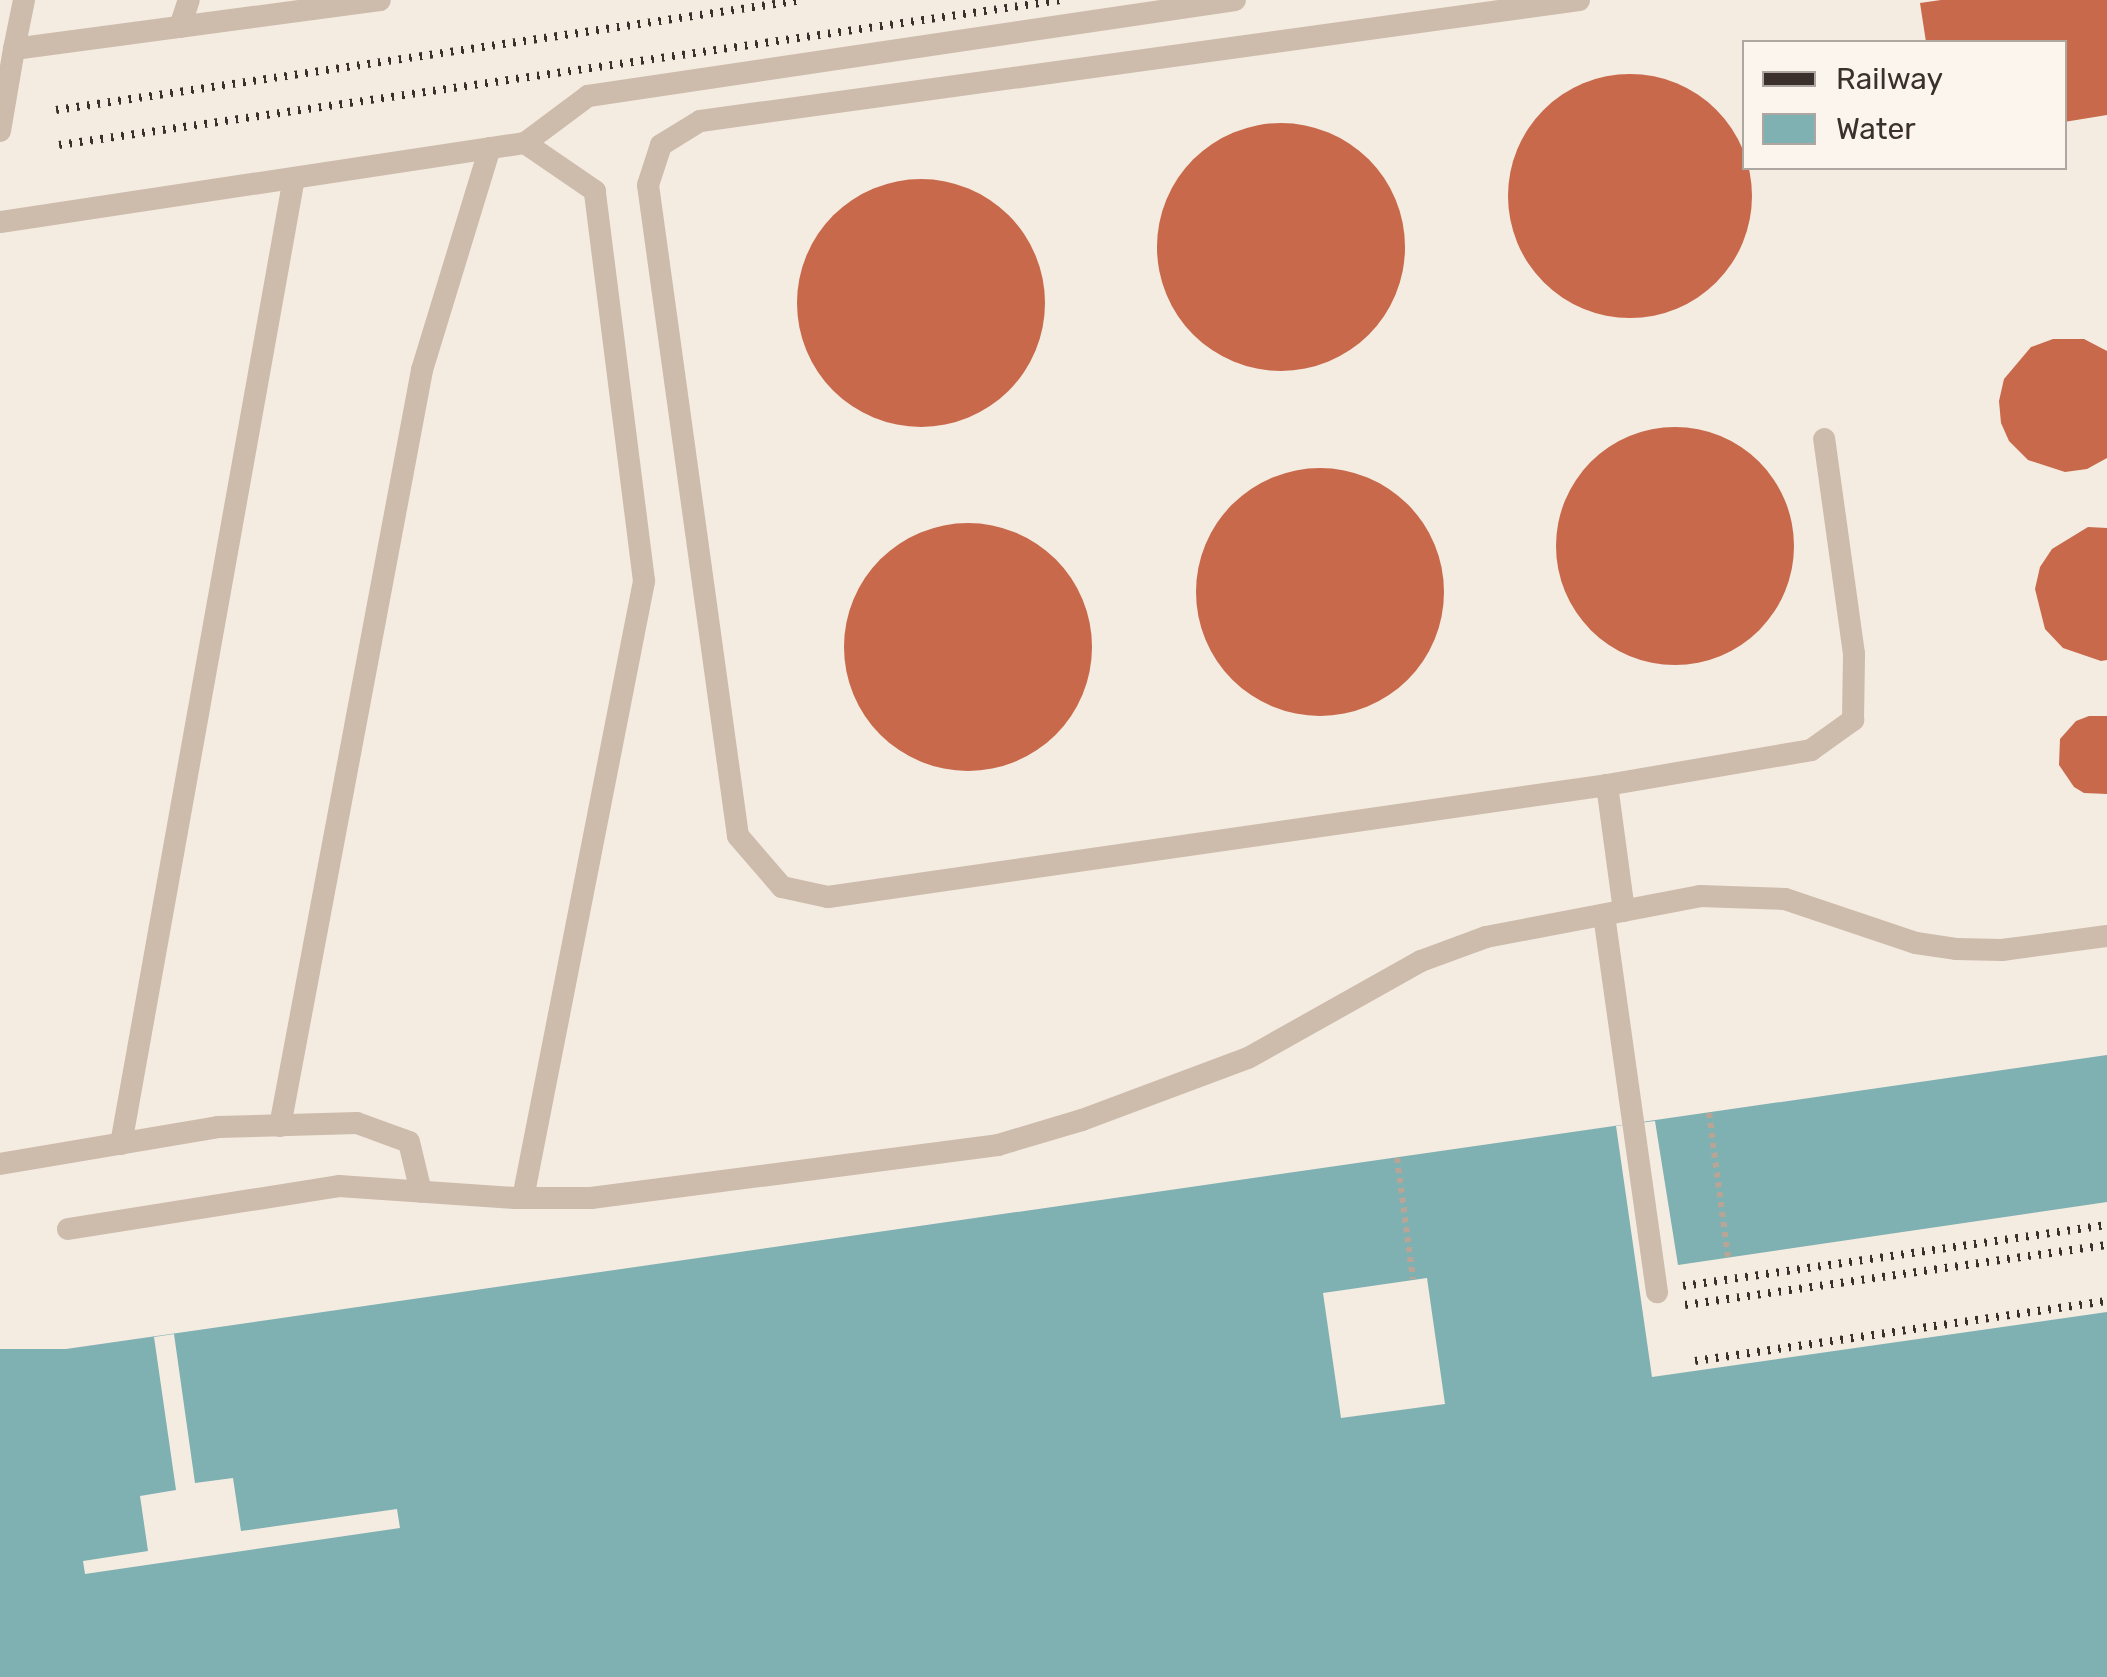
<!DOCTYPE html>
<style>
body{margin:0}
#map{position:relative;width:2107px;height:1677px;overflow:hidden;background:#f4ebe1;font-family:Rubik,sans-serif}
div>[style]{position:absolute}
.water>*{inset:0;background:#7fb0b2}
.pier>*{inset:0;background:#f4ebe1}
.building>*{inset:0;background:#c8694b}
.round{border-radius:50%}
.path>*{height:6px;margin-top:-3px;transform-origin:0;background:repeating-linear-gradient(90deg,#b9a596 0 5px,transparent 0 10px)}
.service>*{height:22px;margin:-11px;padding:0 11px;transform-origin:11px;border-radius:11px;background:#cdbbac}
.rail>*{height:8px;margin-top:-4px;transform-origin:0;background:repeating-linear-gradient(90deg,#3b302b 0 2.5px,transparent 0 10.5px)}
span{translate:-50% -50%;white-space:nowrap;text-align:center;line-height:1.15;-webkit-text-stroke:8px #fbf5ee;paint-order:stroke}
.legend{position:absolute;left:1742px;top:40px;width:325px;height:130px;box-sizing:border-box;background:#fbf5ee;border:2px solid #aea6a0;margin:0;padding:12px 18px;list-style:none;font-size:30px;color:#3b302b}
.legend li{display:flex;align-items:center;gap:20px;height:50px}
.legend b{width:50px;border:2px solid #aea6a0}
</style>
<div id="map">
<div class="water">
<div style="clip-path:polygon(2107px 1055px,2107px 1677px,0 1677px,0 1349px,66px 1349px)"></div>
</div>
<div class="pier">
<div style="clip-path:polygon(1655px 1121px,1678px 1265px,2107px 1202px,2107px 1312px,1652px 1377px,1616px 1126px)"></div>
<div style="clip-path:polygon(1427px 1278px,1445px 1404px,1341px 1418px,1323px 1293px)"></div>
<div style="clip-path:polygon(174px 1334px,195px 1483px,233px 1478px,241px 1531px,397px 1509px,400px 1528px,85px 1574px,83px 1561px,148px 1551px,140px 1496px,176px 1490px,154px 1337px)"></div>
</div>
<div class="building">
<div style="clip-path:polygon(1941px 0,2107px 0,2107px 115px,2064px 122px,2064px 42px,1926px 42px,1920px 3px)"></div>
<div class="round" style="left:1508px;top:74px;width:244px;height:244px"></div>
<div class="round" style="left:1157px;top:123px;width:248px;height:248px"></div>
<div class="round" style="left:797px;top:179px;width:248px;height:248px"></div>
<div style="clip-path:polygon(2053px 339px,2084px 339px,2107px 351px,2107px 458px,2087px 469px,2065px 472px,2028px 460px,2009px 441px,2001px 423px,1999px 401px,2004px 379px,2031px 347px)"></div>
<div class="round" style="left:1556px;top:427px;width:238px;height:238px"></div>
<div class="round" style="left:1196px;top:468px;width:248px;height:248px"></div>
<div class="round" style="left:844px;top:523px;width:248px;height:248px"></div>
<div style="clip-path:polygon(2088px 527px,2107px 528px,2107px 660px,2101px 661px,2063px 648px,2045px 629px,2035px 589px,2040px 567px,2052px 549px)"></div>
<div style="clip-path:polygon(2089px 716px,2107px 716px,2107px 794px,2084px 793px,2074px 787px,2059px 765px,2060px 739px,2076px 721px)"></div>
</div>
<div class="path">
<div style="left:1709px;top:1113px;width:145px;rotate:82.5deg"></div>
<div style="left:1397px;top:1158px;width:122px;rotate:82.5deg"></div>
</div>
<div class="service">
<div style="left:24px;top:0;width:50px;rotate:101.5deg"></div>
<div style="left:14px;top:49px;width:369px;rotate:-7.6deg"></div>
<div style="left:1579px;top:0;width:887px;rotate:172.16deg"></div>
<div style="left:700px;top:121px;width:46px;rotate:148.4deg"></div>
<div style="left:661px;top:145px;width:42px;rotate:108deg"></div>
<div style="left:648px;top:185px;width:657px;rotate:82.13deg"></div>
<div style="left:738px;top:836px;width:67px;rotate:49.2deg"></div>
<div style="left:782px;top:887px;width:47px;rotate:12.3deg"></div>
<div style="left:828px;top:897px;width:787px;rotate:-8.18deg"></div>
<div style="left:1607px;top:785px;width:127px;rotate:82.3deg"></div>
<div style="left:180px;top:27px;width:28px;rotate:-72deg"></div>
<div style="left:0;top:131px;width:83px;rotate:-80.3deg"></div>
<div style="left:0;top:222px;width:531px;rotate:-8.56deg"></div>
<div style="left:525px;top:143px;width:79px;rotate:-36.7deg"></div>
<div style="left:588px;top:96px;width:654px;rotate:-8.44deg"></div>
<div style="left:1607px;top:785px;width:207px;rotate:-9.7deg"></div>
<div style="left:1811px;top:750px;width:52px;rotate:-35.5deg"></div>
<div style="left:1853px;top:720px;width:66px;rotate:-89.1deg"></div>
<div style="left:1854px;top:654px;width:217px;rotate:-97.9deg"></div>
<div style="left:1604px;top:915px;width:381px;rotate:82deg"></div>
<div style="left:280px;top:1126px;width:769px;rotate:-79.36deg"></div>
<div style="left:422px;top:370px;width:232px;rotate:-73deg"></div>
<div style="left:121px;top:1144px;width:981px;rotate:-79.85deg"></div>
<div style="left:0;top:1164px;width:221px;rotate:-9.6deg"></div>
<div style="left:218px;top:1127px;width:139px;rotate:-1.6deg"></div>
<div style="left:357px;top:1123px;width:55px;rotate:20.1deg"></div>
<div style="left:409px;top:1142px;width:51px;rotate:76.5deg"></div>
<div style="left:523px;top:1198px;width:629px;rotate:-78.9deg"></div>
<div style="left:644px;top:581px;width:393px;rotate:-97.2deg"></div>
<div style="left:595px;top:191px;width:85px;rotate:-145.6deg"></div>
<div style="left:68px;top:1229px;width:274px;rotate:-9deg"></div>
<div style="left:339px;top:1186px;width:176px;rotate:3.9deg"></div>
<div style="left:515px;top:1198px;width:76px"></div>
<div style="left:591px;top:1198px;width:410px;rotate:-7.4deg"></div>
<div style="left:998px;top:1145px;width:88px;rotate:-16.6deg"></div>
<div style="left:1082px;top:1120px;width:177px;rotate:-20.5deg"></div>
<div style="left:1248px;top:1058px;width:198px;rotate:-29.3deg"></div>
<div style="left:1421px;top:961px;width:69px;rotate:-20.3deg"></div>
<div style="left:1486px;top:937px;width:218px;rotate:-10.8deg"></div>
<div style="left:1700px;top:896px;width:85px;rotate:2deg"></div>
<div style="left:1785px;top:899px;width:138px;rotate:18.6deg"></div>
<div style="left:1916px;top:943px;width:40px;rotate:8.5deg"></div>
<div style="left:1956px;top:949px;width:46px;rotate:1.2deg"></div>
<div style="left:2002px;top:950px;width:106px;rotate:-7.6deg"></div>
</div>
<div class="rail">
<div style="left:56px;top:110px;width:754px;rotate:-8.39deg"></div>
<div style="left:59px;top:145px;width:1012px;rotate:-8.23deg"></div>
<div style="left:1683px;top:1286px;width:428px;rotate:-8.2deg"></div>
<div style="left:1685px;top:1305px;width:426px;rotate:-8.1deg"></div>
<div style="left:1695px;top:1361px;width:416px;rotate:-8.3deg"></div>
</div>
<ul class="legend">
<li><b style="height:12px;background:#3b302b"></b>Railway</li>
<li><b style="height:28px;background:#7fb0b2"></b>Water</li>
</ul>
</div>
